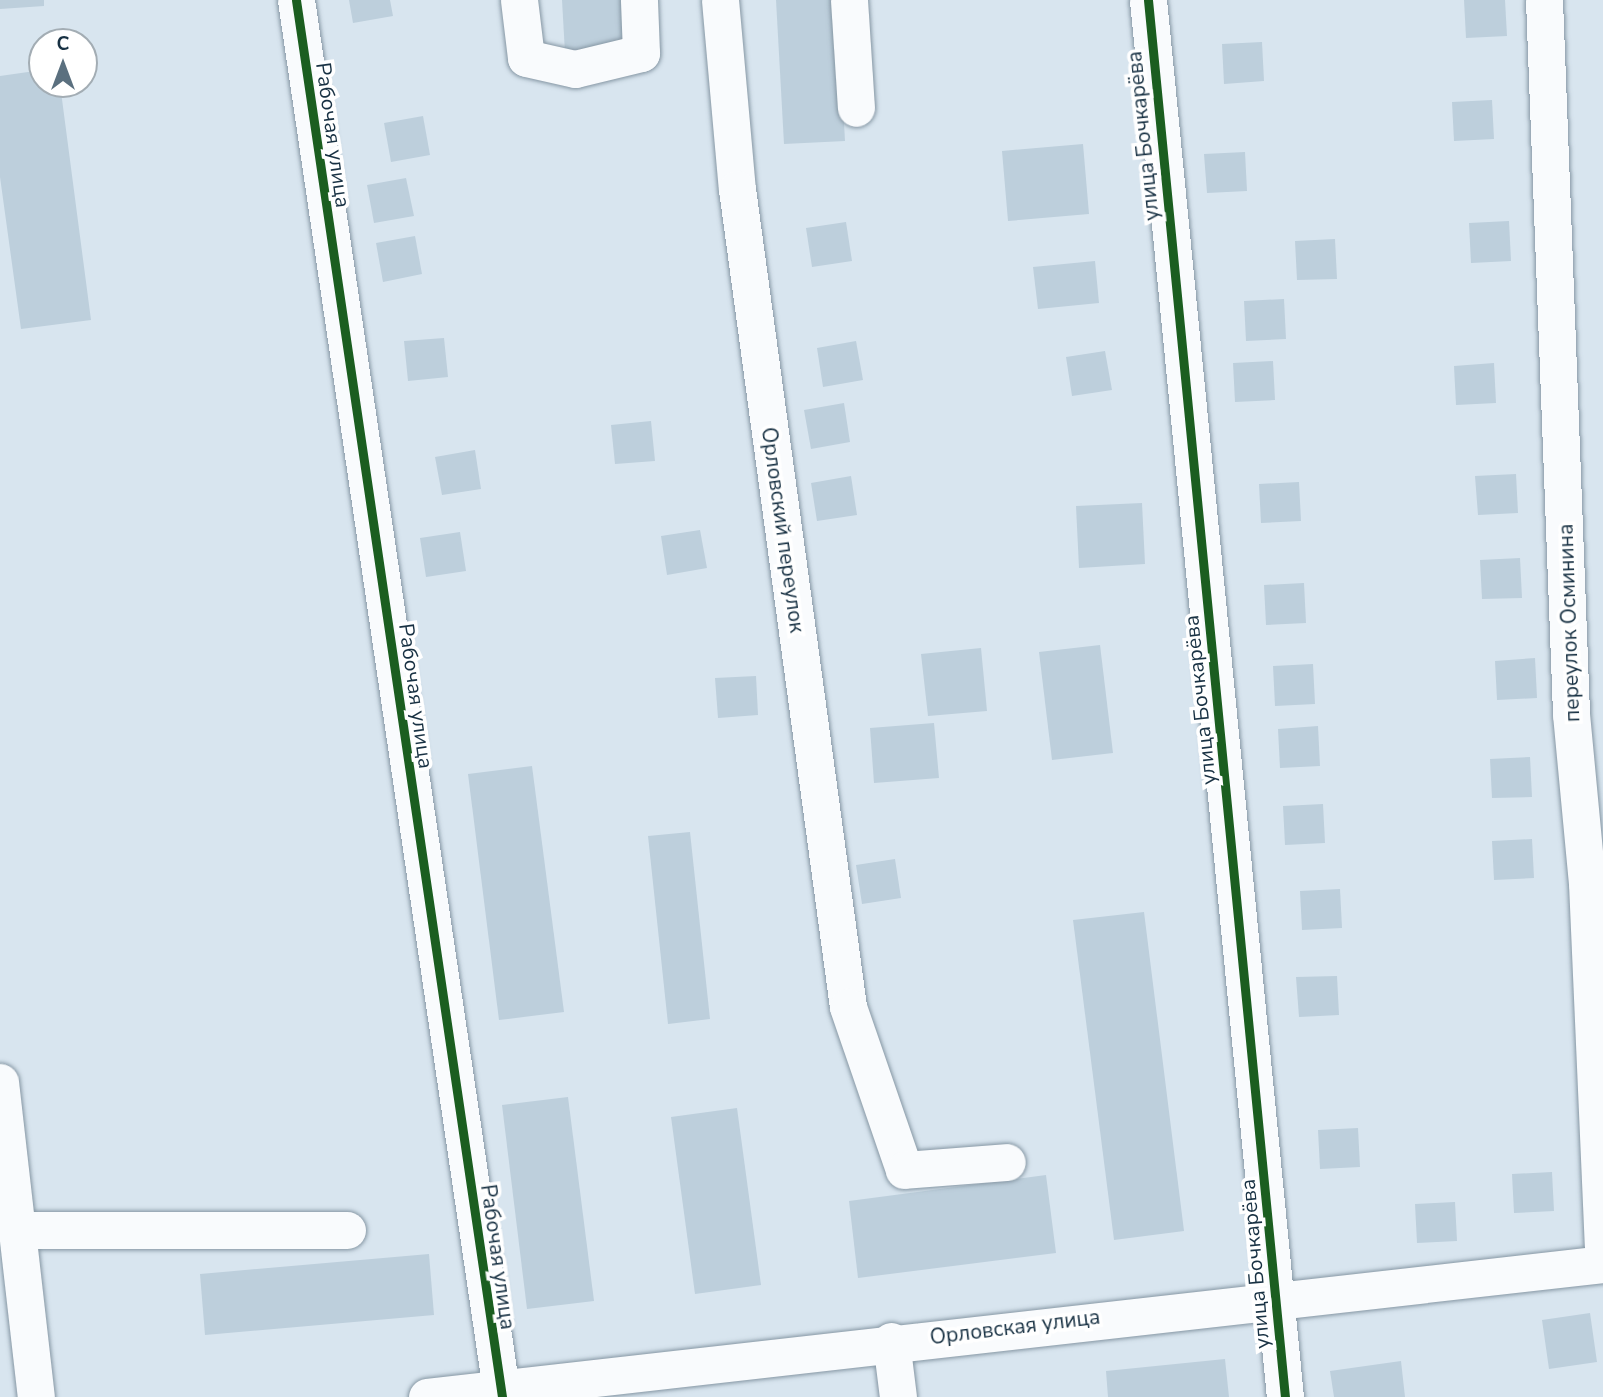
<!DOCTYPE html>
<meta charset="utf-8">
<style>
body{margin:0}
#map{position:relative;width:1603px;height:1397px;overflow:hidden;background:#d8e5ef;font-family:"Nunito Sans",sans-serif}
div>[style]{position:absolute}
.building>*{inset:0;background:#bdcfdc}
.roads{filter:drop-shadow(0 0 2px #8697a4) drop-shadow(0 0 2px #8697a4)}
.minor>*{height:37px;margin:-18.5px;padding:0 18.5px;transform-origin:18.5px;border-radius:18.5px;background:#f9fbfd}
.cycleway>*{height:9px;margin:-4.5px;padding:0 4.5px;transform-origin:4.5px;border-radius:4.5px;background:#1b5e20}
span{translate:-50% -50%;white-space:nowrap;text-align:center;line-height:1.15;-webkit-text-stroke:7px #fff;paint-order:stroke}
.street-label{font-size:21px;color:#183143}
.north{position:absolute;left:28px;top:28px;width:70px;height:70px;box-sizing:border-box;background:#fff;border:2px solid #a3adb4;border-radius:50%;rotate:0deg;font-size:19px;font-weight:700;line-height:28px;text-align:center;color:#183143}
.north::after{content:'';display:block;margin:auto;width:24px;height:32px;background:#5b707f;clip-path:polygon(50% 0,100% 100%,50% 72%,0 100%)}
</style>
<div id="map">
<div class="building">
<div style="clip-path:polygon(0 0,44px 0,44px 6px,0 9px)"></div>
<div style="clip-path:polygon(349px 0,390px 0,393px 16px,353px 23px)"></div>
<div style="clip-path:polygon(562px 0,625px 0,627px 50px,565px 53px)"></div>
<div style="clip-path:polygon(776px 0,837px 0,845px 141px,784px 144px)"></div>
<div style="clip-path:polygon(1464px 0,1505px 0,1507px 36px,1466px 38px)"></div>
<div style="clip-path:polygon(1262px 42px,1264px 81px,1224px 84px,1222px 44px)"></div>
<div style="clip-path:polygon(42px 70px,42px 84px,60px 84px,91px 320px,21px 329px,0 177px,0 76px)"></div>
<div style="clip-path:polygon(1492px 100px,1494px 139px,1454px 141px,1452px 102px)"></div>
<div style="clip-path:polygon(423px 116px,430px 155px,391px 162px,384px 123px)"></div>
<div style="clip-path:polygon(1083px 144px,1089px 214px,1008px 221px,1002px 151px)"></div>
<div style="clip-path:polygon(1245px 152px,1247px 191px,1207px 193px,1204px 154px)"></div>
<div style="clip-path:polygon(406px 178px,414px 216px,374px 223px,367px 185px)"></div>
<div style="clip-path:polygon(1509px 221px,1511px 261px,1471px 263px,1469px 223px)"></div>
<div style="clip-path:polygon(846px 222px,852px 261px,812px 267px,806px 228px)"></div>
<div style="clip-path:polygon(415px 236px,422px 274px,383px 282px,376px 243px)"></div>
<div style="clip-path:polygon(1335px 239px,1337px 279px,1297px 280px,1295px 241px)"></div>
<div style="clip-path:polygon(1095px 261px,1099px 303px,1038px 309px,1033px 267px)"></div>
<div style="clip-path:polygon(1284px 299px,1286px 339px,1246px 341px,1244px 301px)"></div>
<div style="clip-path:polygon(444px 338px,448px 377px,408px 381px,404px 341px)"></div>
<div style="clip-path:polygon(856px 341px,863px 380px,823px 387px,817px 348px)"></div>
<div style="clip-path:polygon(1105px 351px,1112px 390px,1072px 396px,1066px 357px)"></div>
<div style="clip-path:polygon(1273px 361px,1275px 400px,1235px 402px,1233px 363px)"></div>
<div style="clip-path:polygon(1494px 363px,1496px 403px,1456px 405px,1454px 366px)"></div>
<div style="clip-path:polygon(844px 403px,850px 442px,811px 449px,804px 410px)"></div>
<div style="clip-path:polygon(651px 421px,655px 461px,615px 464px,611px 425px)"></div>
<div style="clip-path:polygon(475px 450px,481px 489px,442px 495px,435px 457px)"></div>
<div style="clip-path:polygon(1516px 474px,1518px 513px,1478px 515px,1475px 476px)"></div>
<div style="clip-path:polygon(851px 476px,857px 515px,817px 521px,811px 483px)"></div>
<div style="clip-path:polygon(1299px 482px,1301px 521px,1261px 523px,1259px 484px)"></div>
<div style="clip-path:polygon(1142px 503px,1145px 564px,1079px 568px,1076px 506px)"></div>
<div style="clip-path:polygon(700px 530px,707px 568px,667px 575px,661px 536px)"></div>
<div style="clip-path:polygon(460px 532px,466px 571px,426px 577px,420px 538px)"></div>
<div style="clip-path:polygon(1520px 558px,1522px 598px,1482px 599px,1480px 560px)"></div>
<div style="clip-path:polygon(1304px 583px,1306px 623px,1266px 625px,1264px 585px)"></div>
<div style="clip-path:polygon(1100px 645px,1113px 753px,1052px 760px,1039px 652px)"></div>
<div style="clip-path:polygon(981px 648px,987px 711px,928px 716px,921px 654px)"></div>
<div style="clip-path:polygon(1535px 658px,1537px 698px,1497px 700px,1495px 661px)"></div>
<div style="clip-path:polygon(1313px 664px,1315px 704px,1275px 706px,1273px 666px)"></div>
<div style="clip-path:polygon(756px 676px,758px 715px,718px 718px,715px 678px)"></div>
<div style="clip-path:polygon(934px 723px,939px 778px,874px 783px,870px 728px)"></div>
<div style="clip-path:polygon(1318px 726px,1320px 766px,1280px 768px,1278px 729px)"></div>
<div style="clip-path:polygon(1530px 757px,1532px 797px,1492px 798px,1490px 759px)"></div>
<div style="clip-path:polygon(532px 766px,564px 1012px,499px 1020px,468px 774px)"></div>
<div style="clip-path:polygon(1323px 804px,1325px 843px,1285px 845px,1283px 806px)"></div>
<div style="clip-path:polygon(690px 832px,710px 1019px,668px 1024px,648px 836px)"></div>
<div style="clip-path:polygon(1532px 839px,1534px 878px,1494px 880px,1492px 841px)"></div>
<div style="clip-path:polygon(895px 859px,901px 898px,862px 904px,856px 865px)"></div>
<div style="clip-path:polygon(1340px 889px,1342px 928px,1302px 930px,1300px 891px)"></div>
<div style="clip-path:polygon(1144px 912px,1184px 1231px,1114px 1240px,1073px 920px)"></div>
<div style="clip-path:polygon(1337px 976px,1339px 1015px,1299px 1017px,1296px 977px)"></div>
<div style="clip-path:polygon(568px 1097px,594px 1301px,527px 1309px,502px 1105px)"></div>
<div style="clip-path:polygon(737px 1108px,761px 1285px,695px 1294px,671px 1117px)"></div>
<div style="clip-path:polygon(1358px 1128px,1360px 1167px,1320px 1169px,1318px 1130px)"></div>
<div style="clip-path:polygon(1552px 1172px,1554px 1211px,1514px 1213px,1512px 1174px)"></div>
<div style="clip-path:polygon(1046px 1175px,1056px 1253px,858px 1278px,849px 1201px)"></div>
<div style="clip-path:polygon(1455px 1202px,1457px 1241px,1417px 1243px,1415px 1204px)"></div>
<div style="clip-path:polygon(429px 1254px,434px 1315px,205px 1335px,200px 1274px)"></div>
<div style="clip-path:polygon(1590px 1313px,1597px 1362px,1549px 1369px,1542px 1320px)"></div>
<div style="clip-path:polygon(1225px 1359px,1229px 1397px,1108px 1397px,1106px 1371px)"></div>
<div style="clip-path:polygon(1401px 1361px,1405px 1397px,1334px 1397px,1330px 1371px)"></div>
</div>
<div class="roads">
<div class="minor">
<div style="left:296px;top:0;width:1412px;rotate:81.61deg"></div>
<div style="left:519px;top:0;width:58px;rotate:83.1deg"></div>
<div style="left:526px;top:58px;width:50px;rotate:12.7deg"></div>
<div style="left:575px;top:69px;width:68px;rotate:-13.6deg"></div>
<div style="left:641px;top:53px;width:53px;rotate:-92.2deg"></div>
<div style="left:720px;top:0;width:190px;rotate:84.9deg"></div>
<div style="left:737px;top:189px;width:825px;rotate:82.27deg"></div>
<div style="left:848px;top:1007px;width:172px;rotate:71deg"></div>
<div style="left:904px;top:1170px;width:103px;rotate:-4.4deg"></div>
<div style="left:849px;top:0;width:108px;rotate:86.3deg"></div>
<div style="left:1148px;top:0;width:1404px;rotate:84.4deg"></div>
<div style="left:1544px;top:0;width:715px;rotate:87.83deg"></div>
<div style="left:1571px;top:714px;width:170px;rotate:84.6deg"></div>
<div style="left:1587px;top:883px;width:362px;rotate:87.5deg"></div>
<div style="left:0;top:1082px;width:317px;rotate:83.5deg"></div>
<div style="left:17px;top:1230px;width:330px"></div>
<div style="left:891px;top:1341px;width:56px;rotate:82.9deg"></div>
<div style="left:427px;top:1397px;width:1183px;rotate:-6.45deg"></div>
</div>
</div>
<div class="cycleway">
<div style="left:296px;top:0;width:1412px;rotate:81.61deg"></div>
<div style="left:1148px;top:0;width:1404px;rotate:84.4deg"></div>
</div>
<div class="street-label">
<span style="left:333px;top:135px;rotate:82deg">Рабочая улица</span>
<span style="left:1143px;top:136px;rotate:-96deg">улица Бочкарёва</span>
<span style="left:783px;top:530px;rotate:82deg">Орловский переулок</span>
<span style="left:1569px;top:623px;rotate:-92deg">переулок Осминина</span>
<span style="left:416px;top:696px;rotate:82deg">Рабочая улица</span>
<span style="left:1200px;top:700px;rotate:-96deg">улица Бочкарёва</span>
<span style="left:498px;top:1257px;rotate:82deg">Рабочая улица</span>
<span style="left:1255px;top:1264px;rotate:-95deg">улица Бочкарёва</span>
<span style="left:1015px;top:1327px;rotate:-7deg">Орловская улица</span>
</div>
<div class="north">С</div>
</div>
